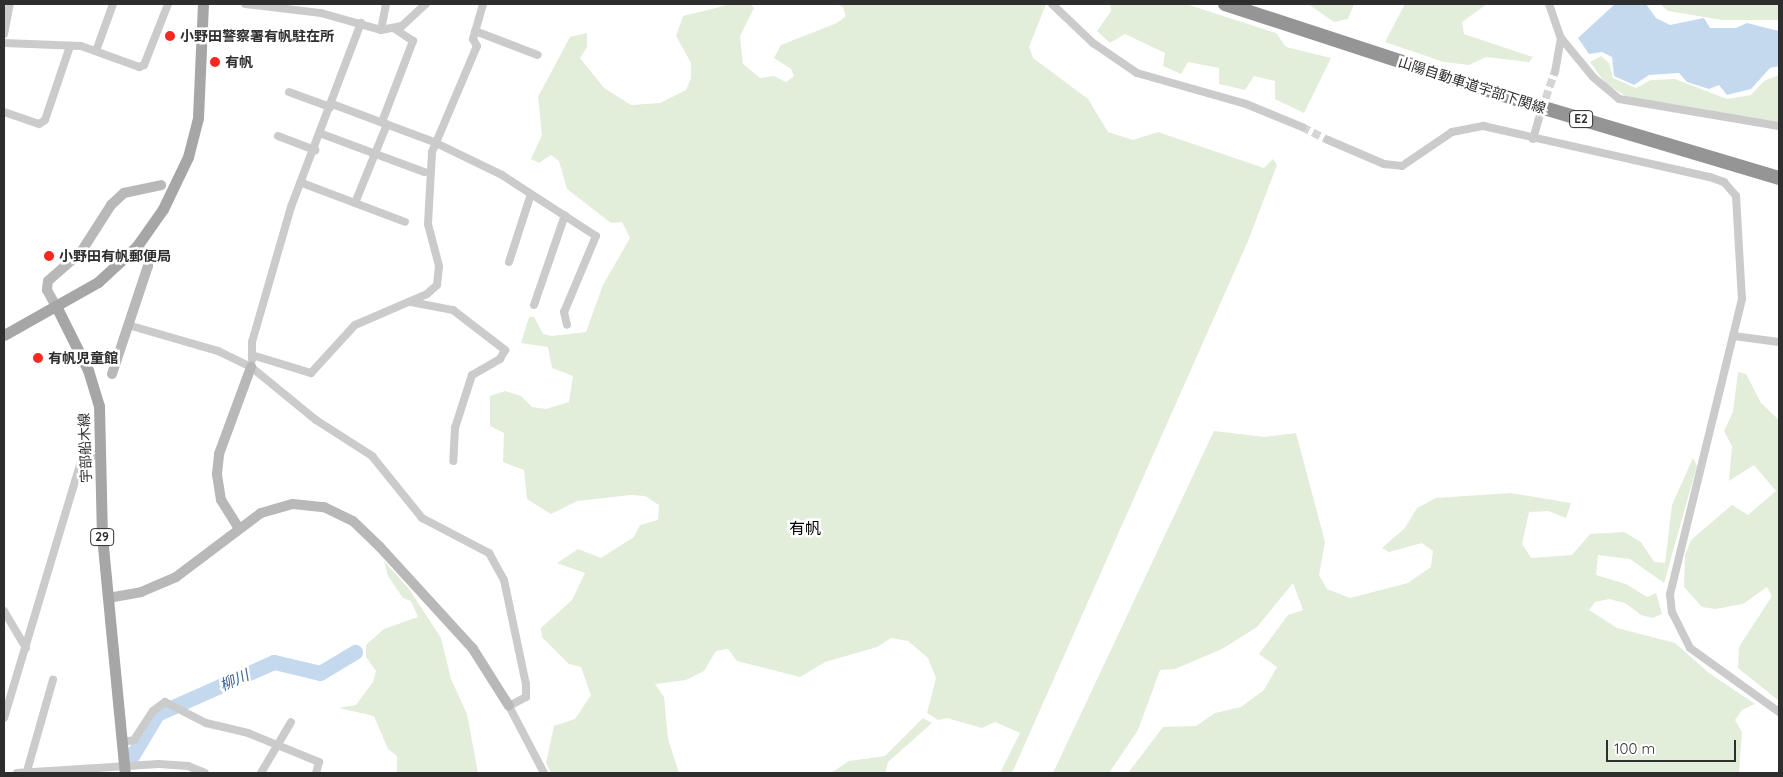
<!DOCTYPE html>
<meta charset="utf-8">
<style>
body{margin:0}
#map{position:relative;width:1783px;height:777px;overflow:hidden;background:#fff;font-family:Quicksand,"Noto Sans JP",sans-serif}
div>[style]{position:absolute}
.green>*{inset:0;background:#e2edda}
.water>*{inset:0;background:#c4d9ee}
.river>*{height:15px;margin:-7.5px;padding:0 7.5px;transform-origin:7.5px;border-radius:7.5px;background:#c4d9ee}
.street-tunnel>*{height:8px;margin-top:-4px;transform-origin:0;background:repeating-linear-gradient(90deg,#d5d5d5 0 8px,transparent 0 12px)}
.street>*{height:8px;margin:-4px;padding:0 4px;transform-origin:4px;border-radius:4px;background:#cbcbcb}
.secondary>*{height:10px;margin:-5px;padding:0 5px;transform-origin:5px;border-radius:5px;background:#b8b8b8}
.primary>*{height:11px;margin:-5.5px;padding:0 5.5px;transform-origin:5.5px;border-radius:5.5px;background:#a6a6a6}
.highway>*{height:14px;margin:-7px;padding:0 7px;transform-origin:7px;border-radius:7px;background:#959595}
.dots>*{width:14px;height:14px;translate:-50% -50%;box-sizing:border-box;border:2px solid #fff;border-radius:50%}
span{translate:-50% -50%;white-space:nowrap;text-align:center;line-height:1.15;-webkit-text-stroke:5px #fff;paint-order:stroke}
.shield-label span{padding:1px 4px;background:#fff;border:1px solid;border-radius:4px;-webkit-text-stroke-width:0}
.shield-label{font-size:12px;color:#2e2e2e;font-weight:700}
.poi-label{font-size:14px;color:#2e2e2e;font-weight:700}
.left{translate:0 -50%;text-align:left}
.street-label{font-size:14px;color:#2e2e2e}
.water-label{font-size:15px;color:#356697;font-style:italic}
.quarter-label{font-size:16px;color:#000}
.frame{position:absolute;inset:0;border:5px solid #2e2e2e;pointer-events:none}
.scale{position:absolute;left:1606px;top:740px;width:130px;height:22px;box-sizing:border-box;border:2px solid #2e2e2e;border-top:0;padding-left:6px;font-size:15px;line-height:18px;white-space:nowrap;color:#2e2e2e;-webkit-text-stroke:4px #fff;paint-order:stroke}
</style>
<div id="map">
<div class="green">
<div style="clip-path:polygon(732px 4px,750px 4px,754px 8px,740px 36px,743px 64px,760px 78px,774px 76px,786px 82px,794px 76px,791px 69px,774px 58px,781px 45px,837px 23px,846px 16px,843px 7px,836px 4px,1046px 4px,1029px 47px,1033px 58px,1088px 99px,1108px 132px,1133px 140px,1158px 132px,1264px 168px,1273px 159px,1277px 165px,1248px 241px,1012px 773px,1000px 773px,1020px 733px,995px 722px,982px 728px,947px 718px,938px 720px,927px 713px,936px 678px,928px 658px,908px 641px,891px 638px,877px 647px,825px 662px,800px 677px,737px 661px,728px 649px,716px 651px,704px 671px,686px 680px,655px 684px,664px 697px,668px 739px,679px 773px,551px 773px,546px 763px,554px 726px,575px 719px,591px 695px,581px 667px,569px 664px,542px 637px,541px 628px,572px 600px,585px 573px,557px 563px,578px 549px,601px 558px,634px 537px,640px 525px,658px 520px,659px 505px,645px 496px,631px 495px,577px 501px,551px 514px,546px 511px,527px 499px,524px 470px,503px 462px,504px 433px,490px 426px,490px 396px,505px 391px,521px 396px,532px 407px,546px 409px,569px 402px,573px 376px,552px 368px,548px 347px,521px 343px,529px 317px,534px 317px,543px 334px,552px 336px,586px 332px,603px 285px,630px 238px,622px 222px,611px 223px,567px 189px,559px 161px,551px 155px,539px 163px,531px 159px,542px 135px,538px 97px,570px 37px,587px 33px,587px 47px,580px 58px,604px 88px,631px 105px,660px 103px,686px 90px,691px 78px,691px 63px,676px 36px,683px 16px)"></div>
<div style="clip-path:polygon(1110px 4px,1186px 4px,1276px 33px,1286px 47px,1331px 58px,1304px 113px,1275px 99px,1275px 81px,1254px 76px,1245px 90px,1219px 84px,1219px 68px,1188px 62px,1181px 74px,1163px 66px,1165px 53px,1125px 34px,1110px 43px,1097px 31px,1111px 11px)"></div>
<div style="clip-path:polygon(1308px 4px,1354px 4px,1348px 19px,1334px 22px)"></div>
<div style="clip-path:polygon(1405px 4px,1487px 4px,1462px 22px,1464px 34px,1533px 57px,1529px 62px,1486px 57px,1469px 65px,1444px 62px,1385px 42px)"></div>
<div style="clip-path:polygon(1660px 4px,1779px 4px,1779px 20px,1722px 20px,1668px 11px)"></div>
<div style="clip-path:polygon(1601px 56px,1609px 63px,1613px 78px,1636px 88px,1651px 80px,1675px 79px,1727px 99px,1751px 95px,1764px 81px,1779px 75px,1779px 122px,1627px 97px,1606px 84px,1590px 62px)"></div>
<div style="clip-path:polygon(1738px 372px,1746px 374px,1761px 403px,1779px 420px,1779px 701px,1738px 668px,1739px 647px,1772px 596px,1767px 587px,1743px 604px,1715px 609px,1702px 607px,1684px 587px,1685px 555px,1691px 540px,1732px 505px,1748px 515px,1776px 491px,1754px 465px,1729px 481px,1732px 446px,1724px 431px,1733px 412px)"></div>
<div style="clip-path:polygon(1214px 431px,1265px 437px,1296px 433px,1325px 542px,1319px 575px,1327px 589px,1350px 598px,1408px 583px,1431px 567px,1433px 551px,1422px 543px,1389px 552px,1382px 548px,1405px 528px,1417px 508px,1436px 498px,1511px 493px,1571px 503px,1566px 518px,1548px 511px,1529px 512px,1522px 544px,1531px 558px,1572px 555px,1590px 534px,1624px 532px,1641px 542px,1654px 562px,1665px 563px,1672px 505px,1693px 458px,1697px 466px,1664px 583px,1630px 559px,1598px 555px,1596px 575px,1626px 584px,1647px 597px,1656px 593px,1662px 614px,1653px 618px,1641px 615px,1625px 603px,1609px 599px,1595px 602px,1589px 610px,1617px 628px,1675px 643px,1709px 673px,1755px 704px,1742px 710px,1735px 720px,1742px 732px,1739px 773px,1128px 773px,1163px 727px,1196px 726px,1215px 713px,1241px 707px,1264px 690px,1277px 667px,1259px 654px,1288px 615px,1303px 610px,1293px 583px,1257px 627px,1222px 649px,1175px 669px,1160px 670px,1138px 730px,1109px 773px,1053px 773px)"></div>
<div style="clip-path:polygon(384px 561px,409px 589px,441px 638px,451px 679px,467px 714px,478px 773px,397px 773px,397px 756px,388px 749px,374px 716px,339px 708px,356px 705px,373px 682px,376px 671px,366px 657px,366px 645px,384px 629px,418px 617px,411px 601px,403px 598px,388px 576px)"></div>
<div style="clip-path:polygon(923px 718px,932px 723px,888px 762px,885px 773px,831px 773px,849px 761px,885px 756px)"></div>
</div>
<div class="water">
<div style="clip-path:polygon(1615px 4px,1646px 4px,1656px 18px,1670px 25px,1704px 18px,1710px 28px,1736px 28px,1747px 23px,1779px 31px,1779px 66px,1770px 68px,1751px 89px,1727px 95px,1719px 85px,1709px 89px,1687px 82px,1679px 73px,1649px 75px,1634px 85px,1614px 76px,1612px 57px,1602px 52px,1589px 54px,1578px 38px)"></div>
</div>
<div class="river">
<div style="left:132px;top:756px;width:49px;rotate:-59.2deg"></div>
<div style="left:157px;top:714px;width:128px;rotate:-24deg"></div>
<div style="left:274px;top:662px;width:47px;rotate:13.4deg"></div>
<div style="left:320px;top:673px;width:41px;rotate:-31deg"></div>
</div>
<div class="street-tunnel">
<div style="left:1538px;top:121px;width:53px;rotate:-71.2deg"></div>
<div style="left:1302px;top:127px;width:29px;rotate:27deg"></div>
</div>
<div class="street">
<div style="left:245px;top:4px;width:77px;rotate:6.8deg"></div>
<div style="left:321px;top:13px;width:62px;rotate:15.8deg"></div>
<div style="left:381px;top:30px;width:21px;rotate:-11deg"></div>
<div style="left:402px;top:26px;width:33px;rotate:-43deg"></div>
<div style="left:1052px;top:4px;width:57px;rotate:43.6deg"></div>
<div style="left:1093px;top:43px;width:53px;rotate:34.3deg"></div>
<div style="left:1137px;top:73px;width:113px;rotate:15.9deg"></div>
<div style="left:1246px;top:104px;width:61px;rotate:22.3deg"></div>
<div style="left:1549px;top:4px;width:36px;rotate:71deg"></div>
<div style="left:1561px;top:38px;width:34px;rotate:100deg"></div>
<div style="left:381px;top:30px;width:26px;rotate:-79deg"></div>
<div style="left:475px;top:31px;width:67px;rotate:20.9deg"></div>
<div style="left:4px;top:34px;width:31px;rotate:-79deg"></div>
<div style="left:1561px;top:38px;width:50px;rotate:50.6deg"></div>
<div style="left:1593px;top:77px;width:34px;rotate:40deg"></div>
<div style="left:1619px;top:99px;width:162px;rotate:9.6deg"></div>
<div style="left:4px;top:43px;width:77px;rotate:2.2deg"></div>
<div style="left:81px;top:46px;width:62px;rotate:19.9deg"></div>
<div style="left:139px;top:67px;width:5px;rotate:-22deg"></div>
<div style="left:144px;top:65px;width:66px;rotate:-68.5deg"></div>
<div style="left:96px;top:51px;width:50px;rotate:-70.1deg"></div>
<div style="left:289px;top:92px;width:44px;rotate:20.1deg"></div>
<div style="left:332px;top:104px;width:109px;rotate:20.4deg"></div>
<div style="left:434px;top:142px;width:76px;rotate:25.9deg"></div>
<div style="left:502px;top:175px;width:112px;rotate:33deg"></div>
<div style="left:596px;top:236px;width:82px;rotate:112.8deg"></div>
<div style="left:564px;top:312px;width:13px;rotate:77deg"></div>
<div style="left:4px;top:112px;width:37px;rotate:19deg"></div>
<div style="left:39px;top:124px;width:7px;rotate:-34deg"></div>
<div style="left:45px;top:120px;width:78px;rotate:-71.3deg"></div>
<div style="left:382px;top:122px;width:87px;rotate:-69.1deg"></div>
<div style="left:413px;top:41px;width:22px;rotate:-146deg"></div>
<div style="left:322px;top:134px;width:109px;rotate:20.4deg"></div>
<div style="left:278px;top:136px;width:40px;rotate:21deg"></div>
<div style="left:1533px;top:139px;width:19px;rotate:-74deg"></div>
<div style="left:1328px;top:140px;width:61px;rotate:23.2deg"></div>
<div style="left:1384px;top:164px;width:18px;rotate:6deg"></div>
<div style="left:1402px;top:166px;width:60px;rotate:-34.2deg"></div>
<div style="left:1452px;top:132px;width:32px;rotate:-11deg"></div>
<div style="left:1483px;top:126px;width:233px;rotate:12.7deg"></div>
<div style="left:1710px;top:177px;width:15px;rotate:20deg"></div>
<div style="left:1724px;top:182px;width:18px;rotate:49deg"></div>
<div style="left:1736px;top:196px;width:103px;rotate:86.7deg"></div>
<div style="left:1742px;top:299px;width:304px;rotate:103.7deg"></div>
<div style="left:1670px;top:594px;width:18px;rotate:84deg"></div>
<div style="left:1672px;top:612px;width:40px;rotate:63.4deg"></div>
<div style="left:1690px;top:648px;width:110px;rotate:35.7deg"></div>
<div style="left:302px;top:183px;width:110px;rotate:20.7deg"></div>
<div style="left:355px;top:203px;width:85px;rotate:-67.9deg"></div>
<div style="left:509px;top:262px;width:71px;rotate:-72.1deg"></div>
<div style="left:411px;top:302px;width:43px;rotate:10.8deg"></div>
<div style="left:453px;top:310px;width:66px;rotate:37.6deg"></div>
<div style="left:505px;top:350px;width:10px;rotate:119deg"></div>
<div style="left:500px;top:359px;width:32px;rotate:150deg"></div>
<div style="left:472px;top:375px;width:56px;rotate:107.8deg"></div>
<div style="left:455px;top:428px;width:33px;rotate:93deg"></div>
<div style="left:534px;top:305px;width:95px;rotate:-71deg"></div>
<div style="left:128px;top:325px;width:94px;rotate:16.1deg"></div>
<div style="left:218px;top:351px;width:37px;rotate:26deg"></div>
<div style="left:251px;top:367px;width:84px;rotate:39.2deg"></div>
<div style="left:316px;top:420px;width:67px;rotate:32.7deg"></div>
<div style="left:372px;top:456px;width:80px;rotate:51.1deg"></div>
<div style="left:422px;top:518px;width:76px;rotate:27.6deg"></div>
<div style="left:489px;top:553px;width:31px;rotate:61deg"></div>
<div style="left:504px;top:580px;width:106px;rotate:78.1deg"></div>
<div style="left:526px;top:684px;width:13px;rotate:90deg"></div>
<div style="left:526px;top:697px;width:19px;rotate:152deg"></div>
<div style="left:509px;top:706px;width:76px;rotate:62.4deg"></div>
<div style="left:1734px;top:336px;width:45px;rotate:7.6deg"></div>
<div style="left:252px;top:355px;width:62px;rotate:17deg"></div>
<div style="left:311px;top:373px;width:65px;rotate:-47.5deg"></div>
<div style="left:355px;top:325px;width:78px;rotate:-23.3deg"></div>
<div style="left:427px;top:294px;width:13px;rotate:-42deg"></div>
<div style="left:437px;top:285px;width:19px;rotate:-84deg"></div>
<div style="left:439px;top:266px;width:43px;rotate:-104.7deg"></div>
<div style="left:428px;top:224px;width:72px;rotate:-86.8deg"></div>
<div style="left:432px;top:152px;width:115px;rotate:-67deg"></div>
<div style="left:477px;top:46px;width:8px;rotate:-120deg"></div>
<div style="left:473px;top:39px;width:36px;rotate:-74deg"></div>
<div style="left:252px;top:360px;width:18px;rotate:-90deg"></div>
<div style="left:252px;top:342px;width:141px;rotate:-73.9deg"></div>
<div style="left:291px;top:207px;width:197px;rotate:-69.2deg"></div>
<div style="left:4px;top:611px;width:43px;rotate:59.3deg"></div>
<div style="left:4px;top:718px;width:271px;rotate:-73.3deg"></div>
<div style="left:82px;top:458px;width:19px;rotate:-12deg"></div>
<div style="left:122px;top:742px;width:12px;rotate:-9deg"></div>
<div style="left:134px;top:740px;width:35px;rotate:-57deg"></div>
<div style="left:153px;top:711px;width:15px;rotate:-37deg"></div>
<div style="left:165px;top:702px;width:46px;rotate:27.1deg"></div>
<div style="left:206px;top:723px;width:43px;rotate:13.4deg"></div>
<div style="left:248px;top:733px;width:77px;rotate:22.2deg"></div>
<div style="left:319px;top:762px;width:11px;rotate:105deg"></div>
<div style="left:27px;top:771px;width:95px;rotate:-74.1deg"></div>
<div style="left:17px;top:773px;width:142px;rotate:-3.6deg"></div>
<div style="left:159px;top:764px;width:29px;rotate:4deg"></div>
<div style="left:188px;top:766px;width:18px;rotate:22deg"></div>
<div style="left:261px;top:773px;width:59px;rotate:-59.5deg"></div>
</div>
<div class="secondary">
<div style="left:57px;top:308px;width:21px;rotate:-119deg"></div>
<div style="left:47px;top:290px;width:9px;rotate:-84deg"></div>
<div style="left:48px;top:281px;width:44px;rotate:-41.3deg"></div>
<div style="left:81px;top:252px;width:56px;rotate:-57.4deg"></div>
<div style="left:111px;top:205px;width:18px;rotate:-43deg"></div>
<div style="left:124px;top:193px;width:38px;rotate:-12deg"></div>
<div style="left:112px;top:374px;width:114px;rotate:-71.6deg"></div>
<div style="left:148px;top:266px;width:8px;rotate:-90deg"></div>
<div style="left:148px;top:258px;width:16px;rotate:-133deg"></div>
<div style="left:238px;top:527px;width:32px;rotate:-122deg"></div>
<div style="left:221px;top:500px;width:26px;rotate:-99deg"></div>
<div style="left:217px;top:474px;width:20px;rotate:-84deg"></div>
<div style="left:219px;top:454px;width:93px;rotate:-69.8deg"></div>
<div style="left:108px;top:598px;width:34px;rotate:-10deg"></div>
<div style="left:141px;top:592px;width:38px;rotate:-23deg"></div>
<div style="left:176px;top:577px;width:106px;rotate:-37deg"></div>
<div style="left:261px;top:513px;width:33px;rotate:-16deg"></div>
<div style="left:293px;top:504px;width:31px;rotate:6deg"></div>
<div style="left:324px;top:507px;width:32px;rotate:26deg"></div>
<div style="left:353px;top:521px;width:37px;rotate:44deg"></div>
<div style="left:380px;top:547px;width:138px;rotate:47.6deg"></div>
<div style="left:473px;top:649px;width:67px;rotate:57.7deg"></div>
</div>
<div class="primary">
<div style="left:57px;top:308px;width:69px;rotate:63.4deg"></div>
<div style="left:88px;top:370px;width:38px;rotate:73deg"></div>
<div style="left:99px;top:406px;width:130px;rotate:88.7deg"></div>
<div style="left:102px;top:536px;width:238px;rotate:84.5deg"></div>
<div style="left:4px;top:335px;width:108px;rotate:-29.4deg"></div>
<div style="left:98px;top:282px;width:53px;rotate:-42.7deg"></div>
<div style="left:137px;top:246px;width:45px;rotate:-54.9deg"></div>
<div style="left:163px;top:209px;width:58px;rotate:-64.3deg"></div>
<div style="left:188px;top:157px;width:40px;rotate:-75.6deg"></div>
<div style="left:198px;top:118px;width:114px;rotate:-87.5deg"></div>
</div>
<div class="highway">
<div style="left:1225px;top:4px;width:325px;rotate:18.1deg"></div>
<div style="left:1534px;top:105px;width:256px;rotate:16.6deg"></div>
</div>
<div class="dots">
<div style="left:170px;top:36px;background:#f42920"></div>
<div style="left:215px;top:62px;background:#f42920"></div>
<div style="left:49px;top:256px;background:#f42920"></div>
<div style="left:38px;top:358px;background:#f42920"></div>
</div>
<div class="shield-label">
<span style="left:1581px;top:119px">E2</span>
<span style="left:102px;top:537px">29</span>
</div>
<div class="poi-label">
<span class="left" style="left:180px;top:36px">小野田警察署有帆駐在所</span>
<span class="left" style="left:225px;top:62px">有帆</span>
<span class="left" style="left:59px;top:256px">小野田有帆郵便局</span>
<span class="left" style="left:48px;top:358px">有帆児童館</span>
</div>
<div class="street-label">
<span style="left:1472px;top:85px;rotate:18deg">山陽自動車道宇部下関線</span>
<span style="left:85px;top:448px;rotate:-92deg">宇部船木線</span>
</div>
<div class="water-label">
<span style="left:234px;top:680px;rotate:-24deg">柳川</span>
</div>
<div class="quarter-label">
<span style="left:805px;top:528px">有帆</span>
</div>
<div class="frame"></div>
<div class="scale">100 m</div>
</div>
